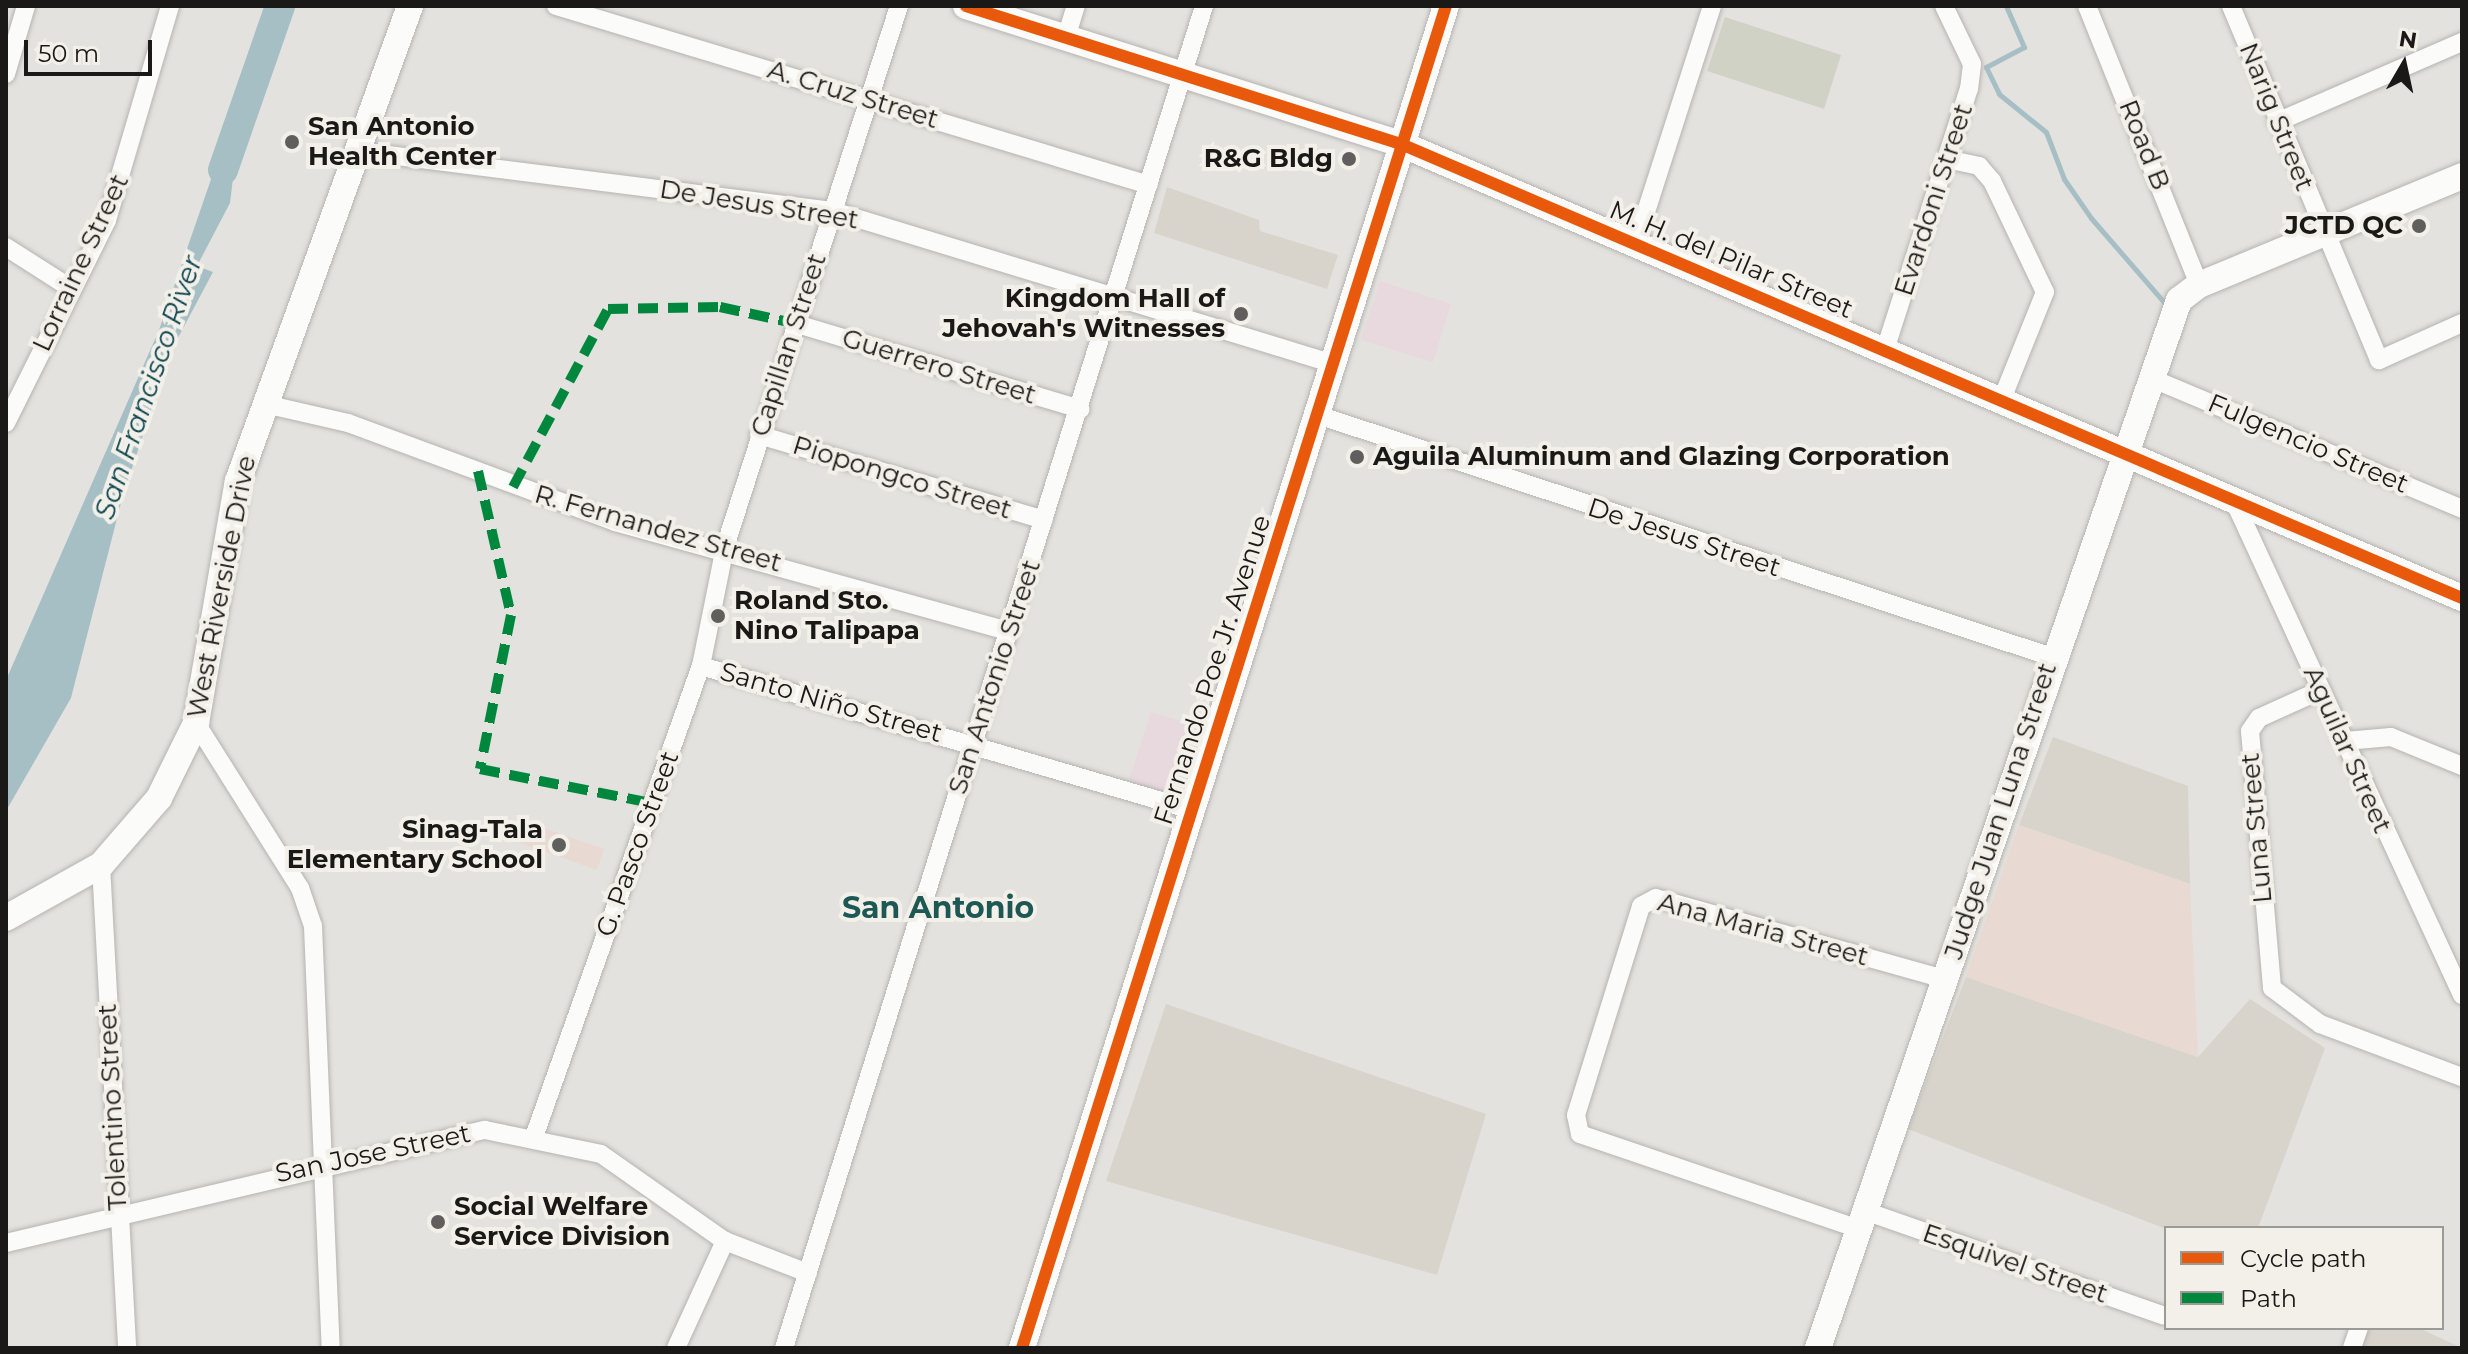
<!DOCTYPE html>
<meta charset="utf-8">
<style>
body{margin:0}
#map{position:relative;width:2468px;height:1354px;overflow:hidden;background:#e4e2de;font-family:Montserrat,sans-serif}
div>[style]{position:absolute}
.commercial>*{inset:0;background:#e7d9dd}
.built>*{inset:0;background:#d8d4cb}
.education>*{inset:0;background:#e8dad2}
.green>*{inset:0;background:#d0d2c6}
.water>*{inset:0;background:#a6bfc5}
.stream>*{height:5px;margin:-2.5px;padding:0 2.5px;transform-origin:2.5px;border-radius:2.5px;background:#a6bfc5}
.river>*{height:30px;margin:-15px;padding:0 15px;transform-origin:15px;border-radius:15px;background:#a6bfc5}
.roads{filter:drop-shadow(0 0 2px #b5b4b1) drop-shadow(0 0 2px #b5b4b1)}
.street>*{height:18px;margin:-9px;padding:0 9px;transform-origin:9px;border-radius:9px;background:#fbfbfa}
.secondary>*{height:26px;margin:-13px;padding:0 13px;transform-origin:13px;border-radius:13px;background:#fbfbfa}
.quiet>*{height:10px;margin-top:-5px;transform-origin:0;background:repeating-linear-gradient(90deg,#00873e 0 20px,transparent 0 30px)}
.cycleway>*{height:12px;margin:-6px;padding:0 6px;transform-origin:6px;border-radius:6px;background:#e8590c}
.dots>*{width:22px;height:22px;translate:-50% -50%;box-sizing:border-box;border:4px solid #f3f0e9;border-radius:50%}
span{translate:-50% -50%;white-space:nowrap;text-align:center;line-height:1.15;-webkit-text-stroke:8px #f3f0e9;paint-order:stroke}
.street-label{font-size:26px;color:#1a1917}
.poi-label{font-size:26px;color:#1a1917;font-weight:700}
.left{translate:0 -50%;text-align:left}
.right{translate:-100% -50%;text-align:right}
.water-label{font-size:28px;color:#0d4550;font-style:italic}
.quarter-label{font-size:30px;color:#1e5854;font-weight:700}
.frame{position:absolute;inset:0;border:8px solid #1a1917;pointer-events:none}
.legend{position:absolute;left:2164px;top:1226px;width:280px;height:104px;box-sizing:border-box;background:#f3f0e9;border:2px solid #9c9a95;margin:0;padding:10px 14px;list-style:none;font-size:24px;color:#1a1917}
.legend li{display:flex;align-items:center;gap:16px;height:40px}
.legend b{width:40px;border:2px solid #9c9a95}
.north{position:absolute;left:2364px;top:24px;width:80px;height:80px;-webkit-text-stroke:6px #f3f0e9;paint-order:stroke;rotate:9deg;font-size:22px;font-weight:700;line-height:32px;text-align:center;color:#1a1917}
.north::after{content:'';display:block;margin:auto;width:28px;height:36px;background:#1a1917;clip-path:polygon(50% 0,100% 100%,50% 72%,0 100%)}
.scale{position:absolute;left:24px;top:40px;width:128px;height:36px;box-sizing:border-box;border:4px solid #1a1917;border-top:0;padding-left:10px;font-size:24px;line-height:28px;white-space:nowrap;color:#1a1917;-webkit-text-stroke:6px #f3f0e9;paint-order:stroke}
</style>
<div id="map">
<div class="commercial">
<div style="clip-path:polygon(1380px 281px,1451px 304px,1433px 362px,1361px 340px)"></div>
<div style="clip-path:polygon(1151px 712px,1201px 727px,1177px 799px,1128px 783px)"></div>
</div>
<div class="built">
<div style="clip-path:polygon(1167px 187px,1259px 220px,1260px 231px,1338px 255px,1327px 289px,1154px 233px)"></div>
<div style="clip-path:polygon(2053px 737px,2188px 786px,2190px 884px,2019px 825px)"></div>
<div style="clip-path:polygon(1966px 977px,2198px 1057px,2250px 999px,2325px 1048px,2258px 1228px,2166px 1229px,1908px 1129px)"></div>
<div style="clip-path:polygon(1166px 1004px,1486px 1114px,1437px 1275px,1106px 1181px)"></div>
<div style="clip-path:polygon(2365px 1328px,2419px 1328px,2462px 1348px,2359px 1348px)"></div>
</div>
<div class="education">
<div style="clip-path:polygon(521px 820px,604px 849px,597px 870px,514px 841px)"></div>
<div style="clip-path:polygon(2019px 825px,2190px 884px,2198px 1057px,1966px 977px)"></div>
</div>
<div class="green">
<div style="clip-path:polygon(1725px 17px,1841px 55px,1824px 109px,1707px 71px)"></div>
</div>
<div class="water">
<div style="clip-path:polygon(228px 130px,238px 136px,230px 203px,197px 266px,213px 272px,171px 351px,123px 495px,71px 698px,6px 811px,6px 680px,159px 330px)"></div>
</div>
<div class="stream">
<div style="left:2006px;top:6px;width:45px;rotate:66.3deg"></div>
<div style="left:2024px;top:47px;width:43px;rotate:152.2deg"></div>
<div style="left:1986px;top:67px;width:30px;rotate:64deg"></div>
<div style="left:1999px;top:94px;width:60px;rotate:39deg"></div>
<div style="left:2046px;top:132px;width:50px;rotate:69deg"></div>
<div style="left:2064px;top:179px;width:47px;rotate:55.3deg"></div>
<div style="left:2091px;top:218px;width:118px;rotate:49.1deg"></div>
</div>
<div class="river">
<div style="left:223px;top:170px;width:174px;rotate:-70.8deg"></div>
</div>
<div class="roads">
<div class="street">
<div style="left:556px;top:6px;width:619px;rotate:16.8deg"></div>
<div style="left:2087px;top:6px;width:301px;rotate:68.1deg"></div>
<div style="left:2231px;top:6px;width:384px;rotate:67.3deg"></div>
<div style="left:2379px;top:360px;width:91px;rotate:-24deg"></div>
<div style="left:1066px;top:38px;width:34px;rotate:-73deg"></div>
<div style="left:6px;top:74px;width:71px;rotate:-73.6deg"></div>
<div style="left:2277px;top:122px;width:202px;rotate:-23.4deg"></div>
<div style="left:357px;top:151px;width:480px;rotate:7.2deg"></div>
<div style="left:833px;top:211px;width:524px;rotate:16.98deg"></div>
<div style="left:1951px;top:160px;width:29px;rotate:12deg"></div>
<div style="left:1979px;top:166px;width:20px;rotate:49deg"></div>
<div style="left:1992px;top:181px;width:123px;rotate:64.5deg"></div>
<div style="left:2045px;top:292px;width:115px;rotate:111.9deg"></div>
<div style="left:1636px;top:243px;width:249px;rotate:-72.2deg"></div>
<div style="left:6px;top:247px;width:76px;rotate:32.6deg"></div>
<div style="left:797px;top:324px;width:296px;rotate:16.7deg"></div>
<div style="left:1885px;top:350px;width:274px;rotate:-72.2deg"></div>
<div style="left:1969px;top:89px;width:25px;rotate:-83deg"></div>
<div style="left:1972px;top:64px;width:64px;rotate:-115.8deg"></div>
<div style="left:2153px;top:379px;width:335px;rotate:22.8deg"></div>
<div style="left:265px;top:404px;width:85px;rotate:12.9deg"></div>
<div style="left:348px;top:423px;width:285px;rotate:20.3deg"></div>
<div style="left:615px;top:522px;width:409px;rotate:15.5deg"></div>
<div style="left:1318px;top:415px;width:773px;rotate:18.25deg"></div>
<div style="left:6px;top:423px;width:227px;rotate:-63.5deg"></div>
<div style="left:107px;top:220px;width:223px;rotate:-73.6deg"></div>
<div style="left:759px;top:435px;width:297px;rotate:16.6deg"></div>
<div style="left:2235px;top:503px;width:542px;rotate:65.23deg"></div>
<div style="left:701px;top:666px;width:512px;rotate:16.35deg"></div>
<div style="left:2321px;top:690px;width:68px;rotate:155.7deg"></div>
<div style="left:2259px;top:718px;width:16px;rotate:125deg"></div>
<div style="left:2250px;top:731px;width:258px;rotate:85.1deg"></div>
<div style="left:2272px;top:988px;width:60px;rotate:36.9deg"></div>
<div style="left:2320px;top:1024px;width:152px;rotate:20.5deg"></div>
<div style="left:196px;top:723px;width:195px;rotate:57.8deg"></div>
<div style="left:300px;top:888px;width:40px;rotate:71.1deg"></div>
<div style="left:313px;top:926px;width:422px;rotate:87.6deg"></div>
<div style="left:2345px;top:741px;width:46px;rotate:-5deg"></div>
<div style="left:2391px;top:737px;width:77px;rotate:22.2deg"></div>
<div style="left:101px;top:865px;width:484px;rotate:86.9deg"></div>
<div style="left:534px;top:1137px;width:500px;rotate:-70.5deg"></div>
<div style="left:701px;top:666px;width:121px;rotate:-78.6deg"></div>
<div style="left:725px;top:547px;width:568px;rotate:-72.17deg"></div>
<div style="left:1865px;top:1211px;width:317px;rotate:19.3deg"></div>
<div style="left:1859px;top:1229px;width:295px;rotate:-161.2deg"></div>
<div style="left:1580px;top:1134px;width:19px;rotate:-102deg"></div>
<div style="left:1576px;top:1115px;width:219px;rotate:-72.7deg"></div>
<div style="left:1641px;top:906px;width:17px;rotate:-28deg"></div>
<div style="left:1656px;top:898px;width:300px;rotate:15.7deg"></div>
<div style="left:6px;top:1243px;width:492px;rotate:-13.3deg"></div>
<div style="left:485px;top:1130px;width:118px;rotate:11.7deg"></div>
<div style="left:601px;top:1154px;width:151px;rotate:35.1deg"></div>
<div style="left:725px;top:1241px;width:89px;rotate:21.1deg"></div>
<div style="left:676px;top:1348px;width:118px;rotate:-65.4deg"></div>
<div style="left:784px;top:1348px;width:1406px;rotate:-72.62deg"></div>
<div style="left:2352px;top:1348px;width:21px;rotate:-71deg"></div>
</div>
<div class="secondary">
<div style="left:966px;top:6px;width:456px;rotate:17.6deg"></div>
<div style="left:1401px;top:144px;width:1154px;rotate:23.17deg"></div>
<div style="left:6px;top:918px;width:109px;rotate:-29.2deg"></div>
<div style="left:101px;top:865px;width:89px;rotate:-49.1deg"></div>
<div style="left:159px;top:798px;width:84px;rotate:-63.7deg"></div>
<div style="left:196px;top:723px;width:246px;rotate:-80.2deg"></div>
<div style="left:238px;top:481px;width:505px;rotate:-70.09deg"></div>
<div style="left:1022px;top:1348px;width:1407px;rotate:-72.47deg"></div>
<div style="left:1818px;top:1348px;width:1108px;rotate:-70.99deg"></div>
<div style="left:2179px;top:300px;width:25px;rotate:-37deg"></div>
<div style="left:2199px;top:285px;width:285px;rotate:-22.5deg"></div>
</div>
</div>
<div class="quiet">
<div style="left:478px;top:471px;width:148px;rotate:77.1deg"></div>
<div style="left:511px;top:615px;width:157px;rotate:101.4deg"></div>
<div style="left:480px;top:769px;width:174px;rotate:11.2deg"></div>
<div style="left:513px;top:487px;width:202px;rotate:-61.9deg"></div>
<div style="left:608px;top:309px;width:112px;rotate:-1deg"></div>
<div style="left:720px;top:307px;width:79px;rotate:12.4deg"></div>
</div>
<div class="cycleway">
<div style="left:966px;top:6px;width:456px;rotate:17.6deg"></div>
<div style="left:1401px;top:144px;width:1154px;rotate:23.17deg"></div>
<div style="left:1022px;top:1348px;width:1407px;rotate:-72.47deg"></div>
</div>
<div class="dots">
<div style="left:292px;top:142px;background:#615f5d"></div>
<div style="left:1349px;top:159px;background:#615f5d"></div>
<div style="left:2419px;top:226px;background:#615f5d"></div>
<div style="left:1241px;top:314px;background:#615f5d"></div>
<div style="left:1357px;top:457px;background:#615f5d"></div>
<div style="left:718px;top:616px;background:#615f5d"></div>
<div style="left:559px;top:845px;background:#615f5d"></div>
<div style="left:438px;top:1222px;background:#615f5d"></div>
</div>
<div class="street-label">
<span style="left:853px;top:95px;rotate:17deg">A. Cruz Street</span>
<span style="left:2276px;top:117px;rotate:68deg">Narig Street</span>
<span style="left:2144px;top:145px;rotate:68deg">Road B</span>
<span style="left:1934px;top:200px;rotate:-72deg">Evardoni Street</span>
<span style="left:759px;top:205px;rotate:9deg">De Jesus Street</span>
<span style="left:1731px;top:260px;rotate:23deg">M. H. del Pilar Street</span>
<span style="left:81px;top:263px;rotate:-65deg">Lorraine Street</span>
<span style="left:789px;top:345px;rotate:-72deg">Capillan Street</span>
<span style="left:939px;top:367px;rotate:17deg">Guerrero Street</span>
<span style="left:2308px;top:444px;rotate:23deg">Fulgencio Street</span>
<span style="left:902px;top:478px;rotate:17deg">Piopongco Street</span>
<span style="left:658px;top:529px;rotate:16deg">R. Fernandez Street</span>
<span style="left:1684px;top:538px;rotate:18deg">De Jesus Street</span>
<span style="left:222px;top:587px;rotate:-79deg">West Riverside Drive</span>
<span style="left:1213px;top:670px;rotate:-72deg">Fernando Poe Jr. Avenue</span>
<span style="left:995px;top:677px;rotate:-72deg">San Antonio Street</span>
<span style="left:831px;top:703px;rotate:16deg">Santo Niño Street</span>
<span style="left:2347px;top:750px;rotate:66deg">Aguilar Street</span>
<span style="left:2001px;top:811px;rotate:-72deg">Judge Juan Luna Street</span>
<span style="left:2257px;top:828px;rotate:-95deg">Luna Street</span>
<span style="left:638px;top:844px;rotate:-70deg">G. Pasco Street</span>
<span style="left:1763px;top:930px;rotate:15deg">Ana Maria Street</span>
<span style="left:113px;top:1107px;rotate:-93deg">Tolentino Street</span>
<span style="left:373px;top:1154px;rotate:-12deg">San Jose Street</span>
<span style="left:2015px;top:1264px;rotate:19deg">Esquivel Street</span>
</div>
<div class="poi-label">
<span class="left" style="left:308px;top:142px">San Antonio<br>Health Center</span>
<span class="right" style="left:1333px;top:159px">R&amp;G Bldg</span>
<span class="right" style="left:2403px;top:226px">JCTD QC</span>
<span class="right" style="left:1225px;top:314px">Kingdom Hall of<br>Jehovah's Witnesses</span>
<span class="left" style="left:1373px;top:457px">Aguila Aluminum and Glazing Corporation</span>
<span class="left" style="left:734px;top:616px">Roland Sto.<br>Nino Talipapa</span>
<span class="right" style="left:543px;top:845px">Sinag-Tala<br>Elementary School</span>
<span class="left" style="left:454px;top:1222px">Social Welfare<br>Service Division</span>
</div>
<div class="water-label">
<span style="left:148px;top:387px;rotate:-71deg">San Francisco River</span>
</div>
<div class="quarter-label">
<span style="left:938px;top:908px">San Antonio</span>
</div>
<div class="frame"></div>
<ul class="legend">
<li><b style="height:10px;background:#e8590c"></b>Cycle path</li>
<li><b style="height:10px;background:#00873e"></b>Path</li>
</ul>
<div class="north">N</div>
<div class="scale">50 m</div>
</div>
